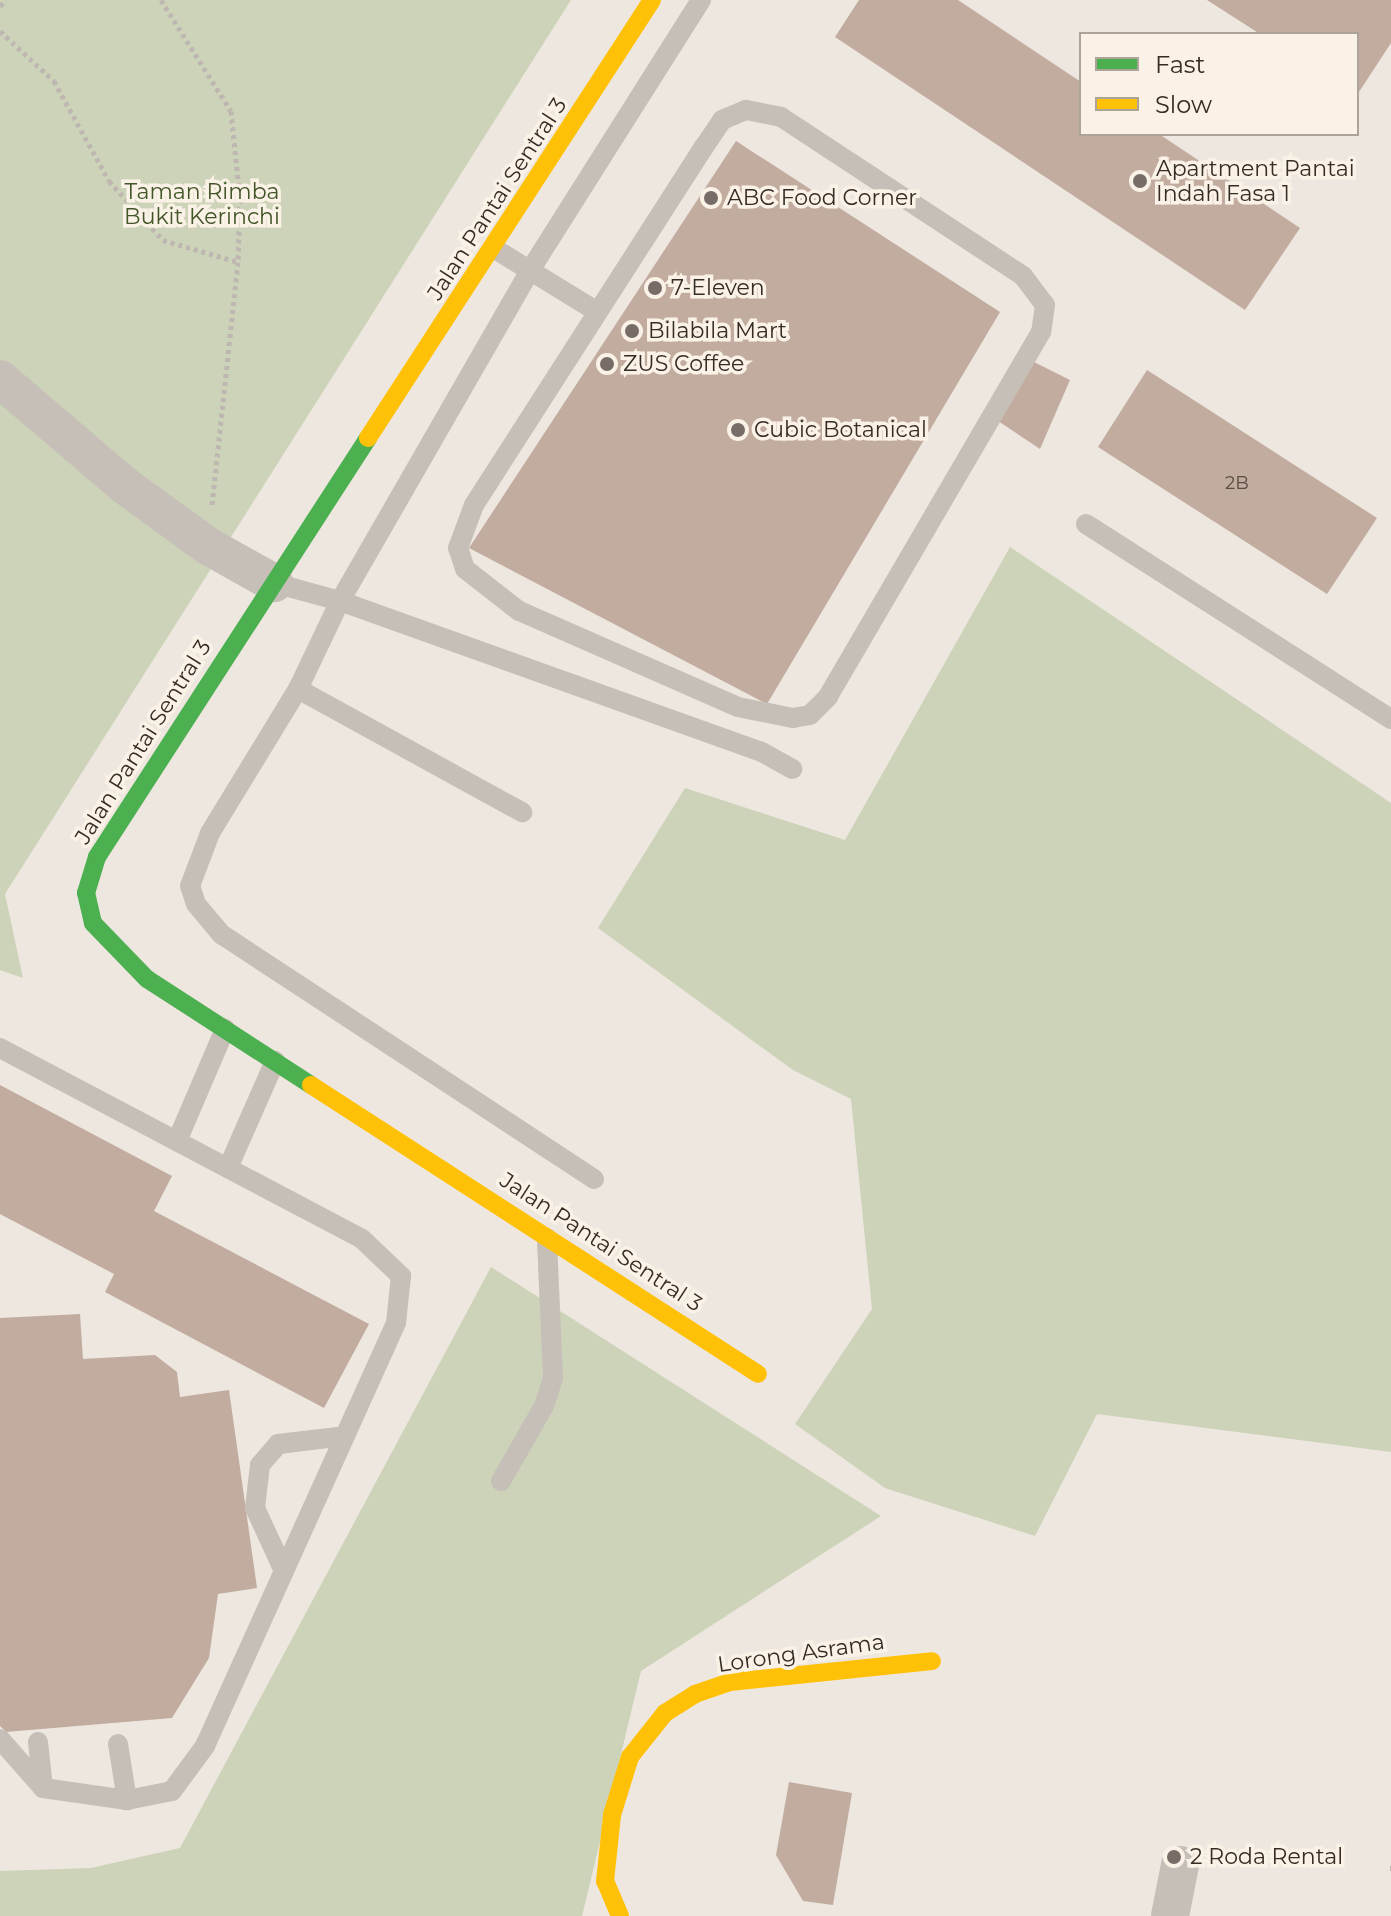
<!DOCTYPE html>
<style>
body{margin:0}
#map{position:relative;width:1391px;height:1916px;overflow:hidden;background:#ede7df;font-family:Montserrat,sans-serif}
div>[style]{position:absolute}
.green>*{inset:0;background:#cdd3b8}
.building>*{inset:0;background:#c2aca0}
.path>*{height:5px;margin-top:-2.5px;transform-origin:0;background:repeating-linear-gradient(90deg,#beb7b1 0 4px,transparent 0 8px)}
.lane>*{height:20px;margin:-10px;padding:0 10px;transform-origin:10px;border-radius:10px;background:#c6bfb8}
.street>*{height:38px;margin:-19px;padding:0 19px;transform-origin:19px;border-radius:19px;background:#c6bfb8}
.fast>*{height:18px;margin:-9px;padding:0 9px;transform-origin:9px;border-radius:9px;background:#4caf50}
.slow>*{height:18px;margin:-9px;padding:0 9px;transform-origin:9px;border-radius:9px;background:#ffc107}
.dots>*{width:22px;height:22px;translate:-50% -50%;box-sizing:border-box;border:4px solid #faf2e6;border-radius:50%}
span{translate:-50% -50%;white-space:nowrap;text-align:center;line-height:1.15;-webkit-text-stroke:7px #faf2e6;paint-order:stroke}
.number-label{font-size:18px;color:#594c44}
.number-label span{-webkit-text-stroke-width:0}
.poi-label{font-size:22px;color:#362c26}
.left{translate:0 -50%;text-align:left}
.park-label{font-size:22px;color:#435629}
.street-label{font-size:22px;color:#362c26}
.legend{position:absolute;left:1079px;top:32px;width:280px;height:104px;box-sizing:border-box;background:#faf2e6;border:2px solid #aca399;margin:0;padding:10px 14px;list-style:none;font-size:24px;color:#362c26}
.legend li{display:flex;align-items:center;gap:16px;height:40px}
.legend b{width:40px;border:2px solid #aca399}
</style>
<div id="map">
<div class="green">
<div style="clip-path:polygon(0 0,571px 0,5px 894px,23px 978px,0 970px)"></div>
<div style="clip-path:polygon(1010px 547px,1391px 803px,1391px 1452px,1097px 1414px,1035px 1536px,885px 1488px,795px 1424px,872px 1309px,851px 1099px,793px 1070px,598px 928px,685px 788px,845px 840px)"></div>
<div style="clip-path:polygon(491px 1267px,881px 1516px,641px 1671px,582px 1916px,0 1916px,0 1871px,91px 1868px,180px 1848px)"></div>
</div>
<div class="building">
<div style="clip-path:polygon(859px 0,958px 0,1081px 82px,1081px 134px,1159px 134px,1300px 228px,1245px 310px,835px 37px)"></div>
<div style="clip-path:polygon(1207px 0,1391px 0,1391px 43px,1357px 95px,1357px 34px,1260px 34px)"></div>
<div style="clip-path:polygon(736px 141px,1000px 312px,767px 704px,469px 548px)"></div>
<div style="clip-path:polygon(1032px 361px,1070px 380px,1040px 449px,995px 419px)"></div>
<div style="clip-path:polygon(1147px 370px,1377px 518px,1327px 594px,1098px 447px)"></div>
<div style="clip-path:polygon(0 1085px,172px 1176px,154px 1211px,369px 1324px,324px 1408px,105px 1292px,114px 1274px,0 1214px)"></div>
<div style="clip-path:polygon(80px 1314px,83px 1359px,155px 1355px,177px 1372px,180px 1397px,229px 1390px,257px 1588px,218px 1594px,209px 1658px,172px 1718px,6px 1732px,0 1726px,0 1318px)"></div>
<div style="clip-path:polygon(789px 1782px,852px 1793px,833px 1905px,803px 1901px,776px 1855px)"></div>
</div>
<div class="path">
<div style="left:161px;top:0;width:131px;rotate:57.8deg"></div>
<div style="left:231px;top:111px;width:88px;rotate:84.2deg"></div>
<div style="left:240px;top:199px;width:63px;rotate:91.8deg"></div>
<div style="left:0;top:6px;width:8px;rotate:-45deg"></div>
<div style="left:0;top:31px;width:74px;rotate:42.8deg"></div>
<div style="left:54px;top:81px;width:114px;rotate:61.2deg"></div>
<div style="left:109px;top:181px;width:80px;rotate:47.5deg"></div>
<div style="left:163px;top:240px;width:78px;rotate:16.3deg"></div>
<div style="left:238px;top:262px;width:245px;rotate:96.1deg"></div>
<div style="left:1390px;top:1868px;width:1px"></div>
</div>
<div class="lane">
<div style="left:746px;top:110px;width:36px;rotate:11deg"></div>
<div style="left:781px;top:117px;width:290px;rotate:33.3deg"></div>
<div style="left:1023px;top:276px;width:36px;rotate:53deg"></div>
<div style="left:1045px;top:305px;width:27px;rotate:98deg"></div>
<div style="left:1041px;top:332px;width:423px;rotate:120.3deg"></div>
<div style="left:828px;top:697px;width:25px;rotate:135deg"></div>
<div style="left:810px;top:715px;width:17px;rotate:170deg"></div>
<div style="left:793px;top:718px;width:56px;rotate:-168.7deg"></div>
<div style="left:738px;top:707px;width:239px;rotate:-156.3deg"></div>
<div style="left:519px;top:611px;width:68px;rotate:-142.1deg"></div>
<div style="left:465px;top:569px;width:22px;rotate:-108deg"></div>
<div style="left:458px;top:548px;width:46px;rotate:-69.6deg"></div>
<div style="left:474px;top:505px;width:426px;rotate:-57.3deg"></div>
<div style="left:704px;top:147px;width:32px;rotate:-56deg"></div>
<div style="left:722px;top:120px;width:26px;rotate:-23deg"></div>
<div style="left:495px;top:249px;width:119px;rotate:31.5deg"></div>
<div style="left:1086px;top:524px;width:362px;rotate:32.6deg"></div>
<div style="left:274px;top:583px;width:68px;rotate:15.3deg"></div>
<div style="left:340px;top:601px;width:379px;rotate:-60.1deg"></div>
<div style="left:529px;top:272px;width:322px;rotate:-57.7deg"></div>
<div style="left:298px;top:689px;width:256px;rotate:28.8deg"></div>
<div style="left:0;top:1048px;width:409px;rotate:27.8deg"></div>
<div style="left:362px;top:1239px;width:54px;rotate:43.5deg"></div>
<div style="left:401px;top:1276px;width:47px;rotate:96.1deg"></div>
<div style="left:396px;top:1323px;width:464px;rotate:114.3deg"></div>
<div style="left:205px;top:1746px;width:56px;rotate:126.3deg"></div>
<div style="left:172px;top:1791px;width:46px;rotate:168.7deg"></div>
<div style="left:127px;top:1800px;width:85px;rotate:-171.9deg"></div>
<div style="left:43px;top:1788px;width:65px;rotate:-131.3deg"></div>
<div style="left:177px;top:1141px;width:122px;rotate:-66.8deg"></div>
<div style="left:228px;top:1168px;width:117px;rotate:-66.3deg"></div>
<div style="left:594px;top:1179px;width:445px;rotate:-146.7deg"></div>
<div style="left:222px;top:935px;width:40px;rotate:-130deg"></div>
<div style="left:196px;top:904px;width:19px;rotate:-108deg"></div>
<div style="left:190px;top:886px;width:57px;rotate:-69.3deg"></div>
<div style="left:210px;top:833px;width:169px;rotate:-58.6deg"></div>
<div style="left:298px;top:689px;width:98px;rotate:-64.5deg"></div>
<div style="left:340px;top:601px;width:446px;rotate:19.7deg"></div>
<div style="left:760px;top:751px;width:37px;rotate:29deg"></div>
<div style="left:501px;top:1481px;width:86px;rotate:-60.2deg"></div>
<div style="left:544px;top:1406px;width:29px;rotate:-72deg"></div>
<div style="left:553px;top:1378px;width:140px;rotate:-92.5deg"></div>
<div style="left:284px;top:1571px;width:69px;rotate:-114.7deg"></div>
<div style="left:255px;top:1508px;width:43px;rotate:-83.4deg"></div>
<div style="left:260px;top:1465px;width:28px;rotate:-49deg"></div>
<div style="left:278px;top:1444px;width:67px;rotate:-6.8deg"></div>
<div style="left:38px;top:1742px;width:46px;rotate:83.8deg"></div>
<div style="left:118px;top:1744px;width:57px;rotate:80.9deg"></div>
</div>
<div class="street">
<div style="left:0;top:379px;width:163px;rotate:40.5deg"></div>
<div style="left:124px;top:485px;width:104px;rotate:36deg"></div>
<div style="left:208px;top:546px;width:76px;rotate:29.3deg"></div>
<div style="left:1170px;top:1916px;width:52px;rotate:-78.9deg"></div>
</div>
<div class="fast">
<div style="left:311px;top:1085px;width:195px;rotate:-147.1deg"></div>
<div style="left:147px;top:979px;width:78px;rotate:-134deg"></div>
<div style="left:93px;top:923px;width:31px;rotate:-103deg"></div>
<div style="left:86px;top:893px;width:38px;rotate:-73deg"></div>
<div style="left:97px;top:857px;width:499px;rotate:-57.1deg"></div>
</div>
<div class="slow">
<div style="left:368px;top:438px;width:522px;rotate:-57.04deg"></div>
<div style="left:311px;top:1085px;width:532px;rotate:32.88deg"></div>
<div style="left:620px;top:1916px;width:38px;rotate:-113deg"></div>
<div style="left:605px;top:1881px;width:66px;rotate:-83.9deg"></div>
<div style="left:612px;top:1815px;width:61px;rotate:-72.8deg"></div>
<div style="left:630px;top:1757px;width:56px;rotate:-51.5deg"></div>
<div style="left:665px;top:1713px;width:36px;rotate:-32deg"></div>
<div style="left:695px;top:1694px;width:37px;rotate:-19deg"></div>
<div style="left:730px;top:1682px;width:203px;rotate:-5.9deg"></div>
</div>
<div class="dots">
<div style="left:1140px;top:181px;background:#766d67"></div>
<div style="left:711px;top:198px;background:#766d67"></div>
<div style="left:655px;top:288px;background:#766d67"></div>
<div style="left:632px;top:331px;background:#766d67"></div>
<div style="left:607px;top:364px;background:#766d67"></div>
<div style="left:738px;top:430px;background:#766d67"></div>
<div style="left:1174px;top:1857px;background:#766d67"></div>
</div>
<div class="number-label">
<span style="left:1237px;top:483px">2B</span>
</div>
<div class="poi-label">
<span class="left" style="left:1156px;top:181px">Apartment Pantai<br>Indah Fasa 1</span>
<span class="left" style="left:727px;top:198px">ABC Food Corner</span>
<span class="left" style="left:671px;top:288px">7-Eleven</span>
<span class="left" style="left:648px;top:331px">Bilabila Mart</span>
<span class="left" style="left:623px;top:364px">ZUS Coffee</span>
<span class="left" style="left:754px;top:430px">Cubic Botanical</span>
<span class="left" style="left:1190px;top:1857px">2 Roda Rental</span>
</div>
<div class="park-label">
<span style="left:202px;top:204px">Taman Rimba<br>Bukit Kerinchi</span>
</div>
<div class="street-label">
<span style="left:497px;top:199px;rotate:-57deg">Jalan Pantai Sentral 3</span>
<span style="left:143px;top:742px;rotate:-58deg">Jalan Pantai Sentral 3</span>
<span style="left:601px;top:1242px;rotate:33deg">Jalan Pantai Sentral 3</span>
<span style="left:801px;top:1653px;rotate:-8deg">Lorong Asrama</span>
</div>
<ul class="legend">
<li><b style="height:10px;background:#4caf50"></b>Fast</li>
<li><b style="height:10px;background:#ffc107"></b>Slow</li>
</ul>
</div>
